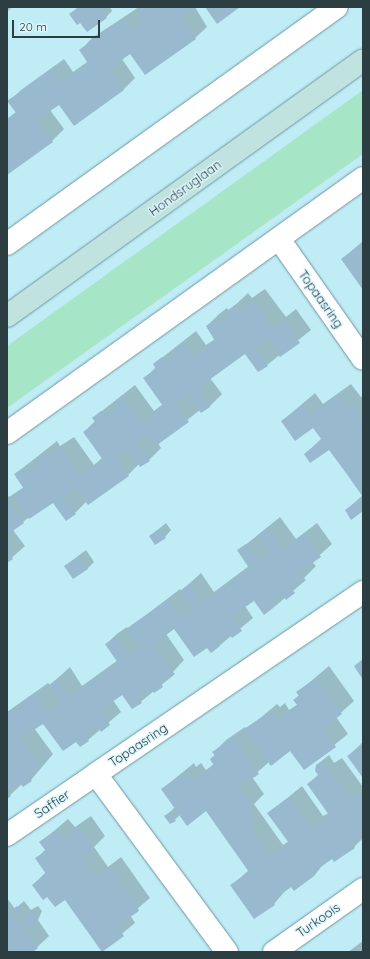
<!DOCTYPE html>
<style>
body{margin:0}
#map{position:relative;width:370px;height:959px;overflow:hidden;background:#c0ecf6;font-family:Quicksand,sans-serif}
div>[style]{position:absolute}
.green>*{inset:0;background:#a6e6c7}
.shadow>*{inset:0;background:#0003}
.building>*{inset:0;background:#98b9ce}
.roads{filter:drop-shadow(0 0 1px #6d97a0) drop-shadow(0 0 1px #6d97a0)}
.street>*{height:22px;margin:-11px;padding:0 11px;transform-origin:11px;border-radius:11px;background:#fff}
.secondary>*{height:22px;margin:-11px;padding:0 11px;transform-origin:11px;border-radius:11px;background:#c0e3e0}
span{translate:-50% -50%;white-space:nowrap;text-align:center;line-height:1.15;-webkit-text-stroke:3px #dcf6fc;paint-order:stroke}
.street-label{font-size:13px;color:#2c3e42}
.frame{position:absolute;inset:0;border:8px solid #2c3e42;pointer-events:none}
.scale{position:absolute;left:12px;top:20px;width:88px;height:18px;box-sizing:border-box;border:2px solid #2c3e42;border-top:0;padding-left:5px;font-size:12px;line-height:14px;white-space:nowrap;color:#2c3e42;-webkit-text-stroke:3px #dcf6fc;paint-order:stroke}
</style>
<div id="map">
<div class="green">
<div style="clip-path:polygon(363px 90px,363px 154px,7px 408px,7px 346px)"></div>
</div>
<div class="shadow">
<div style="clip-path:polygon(7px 7px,12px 7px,7px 12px)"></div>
<div style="clip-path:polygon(78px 7px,110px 7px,112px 11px,106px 17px,80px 21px,70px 15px)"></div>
<div style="clip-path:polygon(139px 7px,195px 7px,207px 27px,195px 38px,131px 53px,122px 59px,135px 78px,123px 90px,59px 104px,50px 110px,64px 129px,52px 141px,7px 173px,7px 119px,16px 112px,9px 102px,21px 90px,64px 59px,73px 72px,87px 62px,81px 50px,92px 38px)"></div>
<div style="clip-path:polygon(363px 241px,363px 288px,342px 259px)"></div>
<div style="clip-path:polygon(265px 289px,286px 317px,296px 309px,311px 330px,267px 365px,245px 353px,210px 378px,222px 394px,210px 406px,201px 412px,200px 410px,158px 443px,161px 448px,149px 460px,141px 466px,139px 464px,128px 475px,86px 502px,75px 513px,53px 501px,29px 517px,13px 530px,25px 546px,7px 562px,7px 494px,9px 497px,24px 487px,15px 474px,57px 441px,60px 446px,74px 437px,94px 465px,102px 458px,84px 432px,95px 421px,93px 418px,135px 385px,154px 411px,163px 404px,145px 378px,156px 367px,154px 364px,196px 331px,206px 345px,215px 339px,207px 326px,219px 314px,227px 308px,229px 311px,248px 293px,252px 298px)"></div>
<div style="clip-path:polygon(351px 384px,361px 397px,363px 396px,363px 510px,346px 510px,363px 495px,329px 448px,305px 454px,322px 438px,314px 427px,282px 421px,315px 393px,323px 404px)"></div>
<div style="clip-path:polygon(280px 517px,296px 539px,317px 523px,332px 544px,312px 562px,316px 566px,304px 578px,306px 580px,273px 608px,254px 599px,245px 606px,253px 618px,219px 646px,208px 646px,174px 628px,166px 634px,184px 660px,173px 672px,175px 674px,133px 708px,122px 694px,113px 700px,121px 712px,88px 740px,76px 741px,43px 722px,34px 728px,53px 754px,31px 780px,22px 784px,7px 798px,7px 712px,48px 683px,50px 685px,70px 667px,82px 686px,118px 660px,106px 644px,118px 633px,127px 627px,128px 629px,180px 589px,181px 591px,201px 573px,214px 592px,249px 566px,238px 551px)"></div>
<div style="clip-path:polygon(166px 523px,171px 530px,165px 537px,150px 536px)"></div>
<div style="clip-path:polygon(86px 550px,94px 562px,87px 569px,65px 566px)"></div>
<div style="clip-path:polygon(329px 666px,354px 701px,336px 717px,348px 734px,304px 769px,290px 750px,269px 762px,252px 777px,264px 794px,254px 804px,283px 845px,289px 841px,269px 813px,302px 786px,323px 816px,329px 813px,308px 784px,319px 774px,317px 765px,324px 759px,329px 755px,334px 763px,342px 758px,363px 787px,363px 838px,354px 847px,325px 862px,314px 876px,294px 889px,292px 886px,285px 891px,274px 904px,231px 886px,249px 870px,207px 810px,180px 815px,171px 823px,166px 816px,175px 807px,162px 789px,194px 763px,196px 767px,201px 763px,206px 770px,214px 764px,214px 752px,226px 740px,245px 727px,247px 729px,277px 704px,280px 707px,285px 703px,289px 710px,298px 704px,294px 700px,299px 695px,298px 692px)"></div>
<div style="clip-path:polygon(363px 742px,363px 776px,348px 756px)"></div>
<div style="clip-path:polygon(91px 816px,105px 836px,94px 847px,108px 867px,121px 857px,150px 898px,130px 915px,135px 923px,102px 950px,65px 898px,47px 895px,33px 885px,46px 872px,37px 858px,46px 849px,41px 842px,68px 819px,75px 827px)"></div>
<div style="clip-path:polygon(7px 898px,15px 909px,24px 901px,31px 910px,38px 906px,42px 911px,38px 920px,49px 936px,32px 952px,7px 952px)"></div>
<div style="clip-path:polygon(363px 941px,363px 952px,348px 952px)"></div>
</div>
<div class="building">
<div style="clip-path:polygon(79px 7px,99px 7px,107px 18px,87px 32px,80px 23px,77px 25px,69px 14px)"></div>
<div style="clip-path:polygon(139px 7px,196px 7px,181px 18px,196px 39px,145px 75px,130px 54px,109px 69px,124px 90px,74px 126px,59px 105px,37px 120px,53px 142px,7px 175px,7px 121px,17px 114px,7px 101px,51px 70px,60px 83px,88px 63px,79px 50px,123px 19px,132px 31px,145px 22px,136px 9px)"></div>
<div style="clip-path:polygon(205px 7px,240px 7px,217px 24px)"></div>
<div style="clip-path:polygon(363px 243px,363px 290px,341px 259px)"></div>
<div style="clip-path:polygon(253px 300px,273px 328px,284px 320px,300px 343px,280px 357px,267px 339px,254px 348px,268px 366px,258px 372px,245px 354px,198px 388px,210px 407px,201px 413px,188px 395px,176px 404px,189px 422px,157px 445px,149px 434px,137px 442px,150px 461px,140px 467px,128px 449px,116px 458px,129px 476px,88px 505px,75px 487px,63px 496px,76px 514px,66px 521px,53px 503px,29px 519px,13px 497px,24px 489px,14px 474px,23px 468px,27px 473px,39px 464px,36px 459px,44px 452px,48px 457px,61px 448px,81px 476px,103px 460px,83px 432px,96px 423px,92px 418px,101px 411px,105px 417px,117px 408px,113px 403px,123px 396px,142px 422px,163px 406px,143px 378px,156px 369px,153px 364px,162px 357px,165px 362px,178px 353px,174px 349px,183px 342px,194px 356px,215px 341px,206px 326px,215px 320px,218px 324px,231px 316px,227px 311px,236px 304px,240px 309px)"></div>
<div style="clip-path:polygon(339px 395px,348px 408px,353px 405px,360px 414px,355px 418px,363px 429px,363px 511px,351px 520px,345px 510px,363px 497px,346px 473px,329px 450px,310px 463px,304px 454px,322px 440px,313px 428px,295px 441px,281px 421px,303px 405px,311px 415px)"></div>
<div style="clip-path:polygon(7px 500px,24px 523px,7px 535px)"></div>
<div style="clip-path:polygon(267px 528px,283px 550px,304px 534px,321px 557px,300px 572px,304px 579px,291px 588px,295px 593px,286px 600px,282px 594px,270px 603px,273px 608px,264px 615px,254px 601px,232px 616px,242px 631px,232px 638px,229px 633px,216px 641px,220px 646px,211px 653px,207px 648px,194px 657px,174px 629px,153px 645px,173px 673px,160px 682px,163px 687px,154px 693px,151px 688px,138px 698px,142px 703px,132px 709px,122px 695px,101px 710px,110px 725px,101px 732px,98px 727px,85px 736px,89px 741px,80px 747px,76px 742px,63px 751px,43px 724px,32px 731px,21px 739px,41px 767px,28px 776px,32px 781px,23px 787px,20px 783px,7px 792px,11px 796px,7px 799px,7px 714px,36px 694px,49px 712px,62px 703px,49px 685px,57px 679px,70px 697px,118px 663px,105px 644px,115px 638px,128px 656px,140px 647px,126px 629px,167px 600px,180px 618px,193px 609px,180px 591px,189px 584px,202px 603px,249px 568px,237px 550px,246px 544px,259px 562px,271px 553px,258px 535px)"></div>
<div style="clip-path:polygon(159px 529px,166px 538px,155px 545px,149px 536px)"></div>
<div style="clip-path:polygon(7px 550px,13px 559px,7px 563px)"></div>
<div style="clip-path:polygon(79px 556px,88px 569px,73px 579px,64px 566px)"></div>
<div style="clip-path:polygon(363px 659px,363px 680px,354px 666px)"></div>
<div style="clip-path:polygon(316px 678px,342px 714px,323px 728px,336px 747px,304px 770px,290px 751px,271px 766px,244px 729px,265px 715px,267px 718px,272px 714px,277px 721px,298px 706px,293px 700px,299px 696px,296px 692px)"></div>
<div style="clip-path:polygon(233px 738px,259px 774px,239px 788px,253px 807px,248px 811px,255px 821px,250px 826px,271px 856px,289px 843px,267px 813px,289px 797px,311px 828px,329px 815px,307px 784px,319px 776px,315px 771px,316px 765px,322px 761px,351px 799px,363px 790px,363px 836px,352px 844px,355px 848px,334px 862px,332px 859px,312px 873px,314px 876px,294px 891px,291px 887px,272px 901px,275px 905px,254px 919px,230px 885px,249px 872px,220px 831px,206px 811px,187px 826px,161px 789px,181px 775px,184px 778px,189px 774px,193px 781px,204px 774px,214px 766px,210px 759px,215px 755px,212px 752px)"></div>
<div style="clip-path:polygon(363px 745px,363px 778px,347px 756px)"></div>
<div style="clip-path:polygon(170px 812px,176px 821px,170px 824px,164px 816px)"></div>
<div style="clip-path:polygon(79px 827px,94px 848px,81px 857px,96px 878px,109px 869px,135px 902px,139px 911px,117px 926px,124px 936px,102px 952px,65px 900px,55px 907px,47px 897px,43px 900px,32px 885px,46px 874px,35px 858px,46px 851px,39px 842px,56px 830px,62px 839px)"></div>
<div style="clip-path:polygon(17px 906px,23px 915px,18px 918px,12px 910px)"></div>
<div style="clip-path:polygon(31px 911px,36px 918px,33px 927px,28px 931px,20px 919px)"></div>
<div style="clip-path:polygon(13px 914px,38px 948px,33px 952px,7px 952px,7px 918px)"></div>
</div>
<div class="roads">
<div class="street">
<div style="left:279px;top:239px;width:146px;rotate:55deg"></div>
<div style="left:7px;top:244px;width:406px;rotate:-35.7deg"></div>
<div style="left:7px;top:433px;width:438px;rotate:-35.6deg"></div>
<div style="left:7px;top:835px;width:108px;rotate:-34.4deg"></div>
<div style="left:227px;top:952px;width:221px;rotate:-126.4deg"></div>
<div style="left:96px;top:774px;width:323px;rotate:-34.3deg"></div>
<div style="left:274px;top:952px;width:109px;rotate:-35.3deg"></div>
</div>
<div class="secondary">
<div style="left:7px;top:316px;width:438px;rotate:-35.7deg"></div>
</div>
</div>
<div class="street-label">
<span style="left:185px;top:188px;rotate:-36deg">Hondsruglaan</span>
<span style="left:321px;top:299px;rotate:55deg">Topaasring</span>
<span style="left:138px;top:745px;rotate:-34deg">Topaasring</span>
<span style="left:52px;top:804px;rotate:-34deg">Saffier</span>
<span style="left:318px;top:920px;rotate:-35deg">Turkoois</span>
</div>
<div class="frame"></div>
<div class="scale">20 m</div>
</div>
